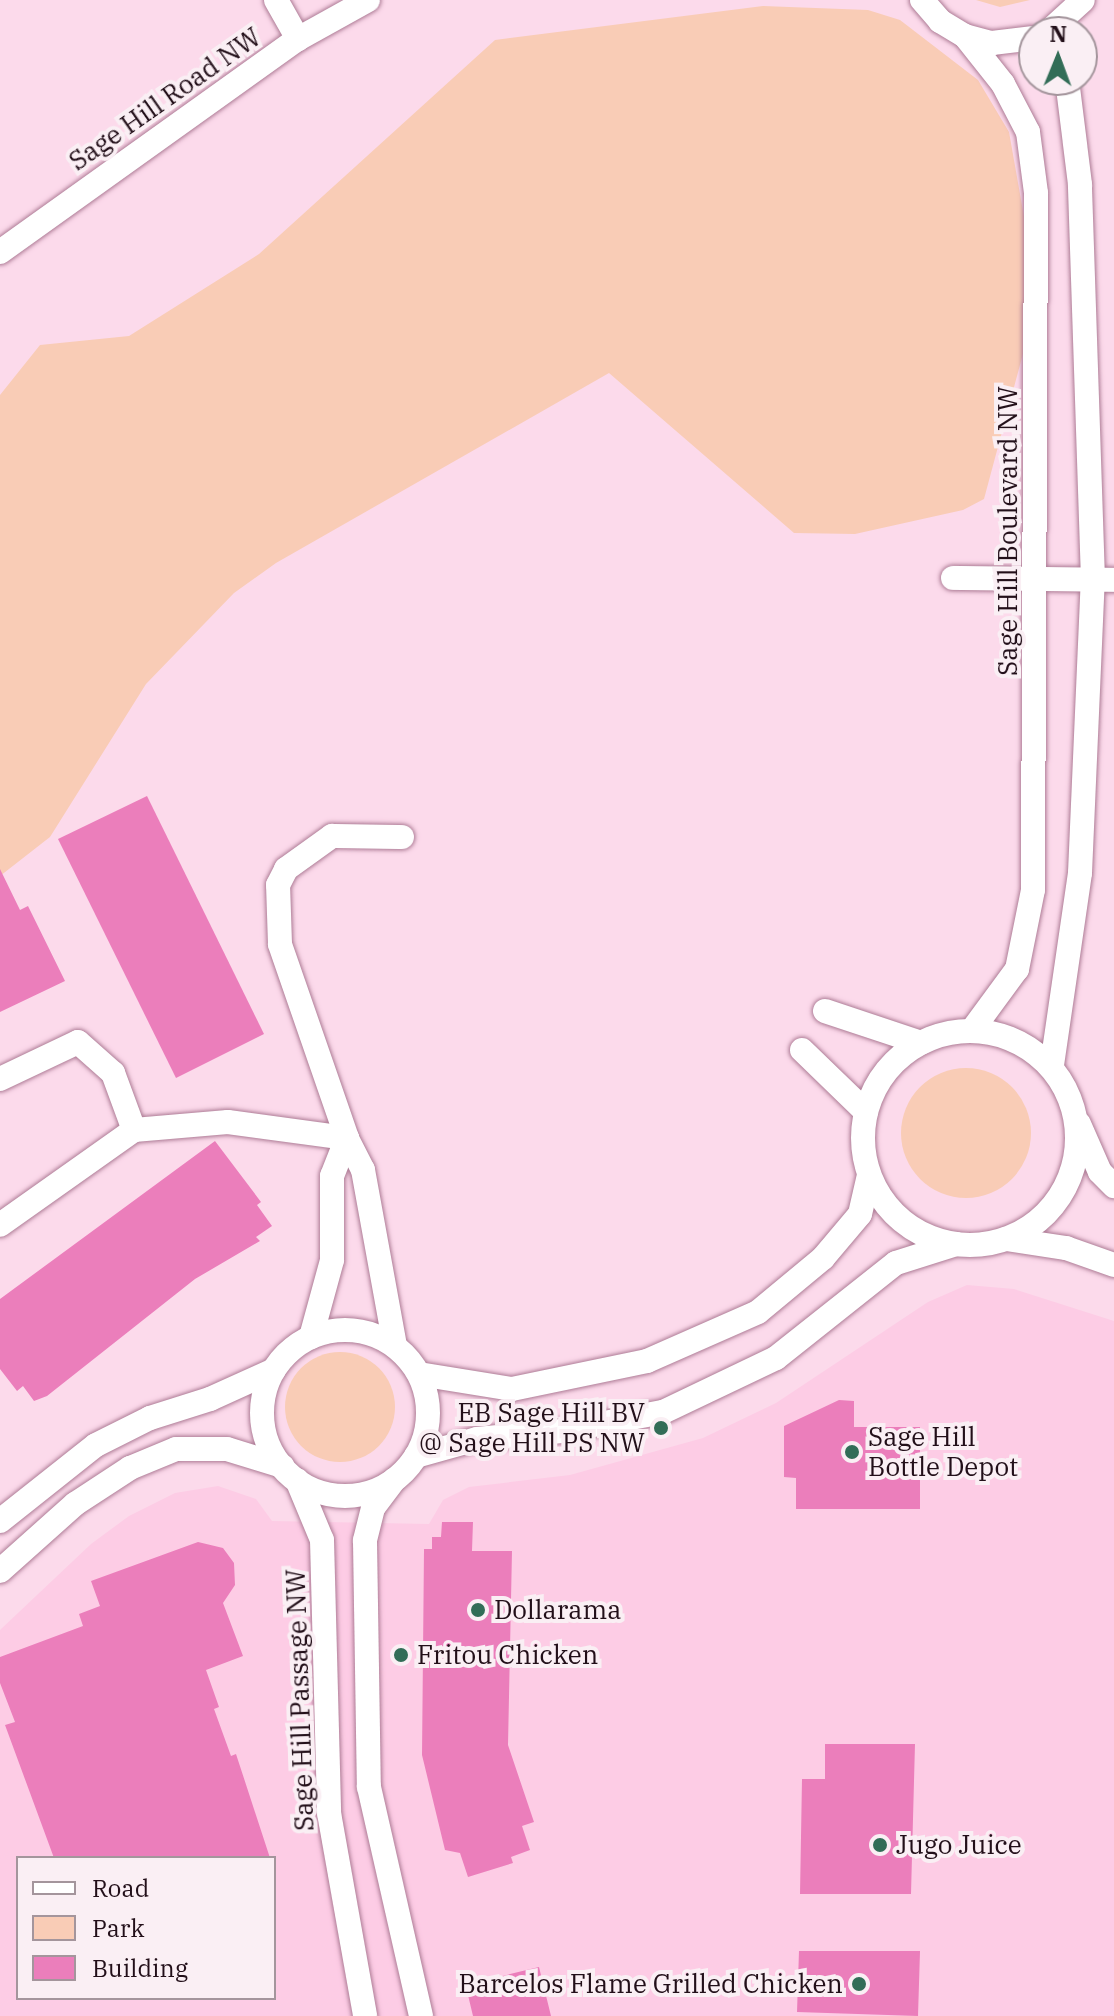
<!DOCTYPE html>
<style>
body{margin:0}
#map{position:relative;width:1114px;height:2016px;overflow:hidden;background:#fcdaeb;font-family:"IBM Plex Serif",serif}
div>[style]{position:absolute}
.built>*{inset:0;background:#fdcce5}
.green>*{inset:0;background:#f9ccb6}
.round{border-radius:50%}
.building>*{inset:0;background:#eb7ebb}
.roads{filter:drop-shadow(0 0 2px #ae7c96) drop-shadow(0 0 2px #ae7c96)}
.minor>*{height:24px;margin:-12px;padding:0 12px;transform-origin:12px;border-radius:12px;background:#fff}
.minor>.ring{margin:-12px;padding:0;box-sizing:content-box;background:none;border:24px solid #fff;border-radius:50%}
.dots>*{width:22px;height:22px;translate:-50% -50%;box-sizing:border-box;border:4px solid #faeff4;border-radius:50%}
span{translate:-50% -50%;white-space:nowrap;text-align:center;line-height:1.15;-webkit-text-stroke:8px #faeff4;paint-order:stroke}
.street-label{font-size:26px;color:#220f19}
.poi-label{font-size:26px;color:#220f19}
.right{translate:-100% -50%;text-align:right}
.left{translate:0 -50%;text-align:left}
.legend{position:absolute;left:16px;top:1856px;width:260px;height:144px;box-sizing:border-box;background:#faeff4;border:2px solid #a4959c;margin:0;padding:10px 14px;list-style:none;font-size:24px;color:#220f19}
.legend li{display:flex;align-items:center;gap:16px;height:40px}
.legend b{width:40px;border:2px solid #a4959c}
.north{position:absolute;left:1018px;top:16px;width:80px;height:80px;box-sizing:border-box;background:#faeff4;border:2px solid #a4959c;border-radius:50%;rotate:1deg;font-size:22px;font-weight:700;line-height:32px;text-align:center;color:#220f19}
.north::after{content:'';display:block;margin:auto;width:28px;height:36px;background:#326d57;clip-path:polygon(50% 0,100% 100%,50% 72%,0 100%)}
</style>
<div id="map">
<div class="built">
<div style="clip-path:polygon(evenodd,967px 1285px,1014px 1289px,1114px 1321px,1114px 2016px,0 2016px,0 1630px,91px 1544px,129px 1516px,175px 1493px,218px 1486px,256px 1499px,272px 1521px,429px 1524px,443px 1500px,469px 1487px,570px 1475px,703px 1438px,776px 1403px,928px 1302px,967px 1285px,18px 1858px,274px 1858px,274px 1998px,18px 1998px,18px 1858px)"></div>
</div>
<div class="green">
<div style="clip-path:polygon(976px 0,1030px 0,1000px 7px)"></div>
<div style="clip-path:polygon(763px 6px,868px 10px,900px 20px,978px 80px,1009px 132px,1026px 228px,1024px 350px,984px 499px,963px 510px,855px 534px,794px 533px,609px 373px,276px 563px,234px 593px,146px 684px,50px 837px,0 876px,0 395px,40px 345px,129px 336px,259px 254px,495px 40px)"></div>
<div class="round" style="left:901px;top:1068px;width:130px;height:130px"></div>
<div class="round" style="left:285px;top:1352px;width:110px;height:110px"></div>
</div>
<div class="building">
<div style="clip-path:polygon(147px 796px,264px 1034px,176px 1078px,58px 839px)"></div>
<div style="clip-path:polygon(0 869px,20px 910px,28px 906px,65px 981px,0 1012px)"></div>
<div style="clip-path:polygon(215px 1141px,261px 1202px,257px 1205px,272px 1226px,256px 1237px,260px 1241px,195px 1279px,47px 1396px,34px 1401px,23px 1386px,17px 1391px,0 1369px,0 1299px)"></div>
<div style="clip-path:polygon(839px 1400px,854px 1401px,854px 1427px,920px 1427px,920px 1509px,796px 1509px,796px 1478px,784px 1477px,784px 1426px)"></div>
<div style="clip-path:polygon(442px 1522px,473px 1522px,472px 1551px,512px 1551px,508px 1745px,534px 1822px,522px 1826px,530px 1850px,511px 1857px,513px 1863px,468px 1877px,460px 1853px,445px 1850px,422px 1755px,424px 1549px,432px 1549px,432px 1537px,441px 1537px)"></div>
<div style="clip-path:polygon(198px 1542px,223px 1548px,234px 1563px,235px 1585px,223px 1603px,243px 1656px,206px 1670px,219px 1707px,214px 1709px,231px 1756px,236px 1754px,270px 1858px,54px 1858px,5px 1725px,15px 1722px,0 1683px,0 1657px,83px 1626px,79px 1614px,100px 1606px,91px 1581px)"></div>
<div style="clip-path:polygon(825px 1744px,915px 1744px,911px 1894px,800px 1894px,802px 1779px,825px 1779px)"></div>
<div style="clip-path:polygon(799px 1951px,920px 1951px,918px 2016px,797px 2012px)"></div>
<div style="clip-path:polygon(539px 1967px,551px 2016px,473px 2016px,467px 1991px,480px 1988px,478px 1982px)"></div>
</div>
<div class="roads">
<div class="minor">
<div style="left:276px;top:0;width:45px;rotate:60.6deg"></div>
<div style="left:922px;top:0;width:28px;rotate:49deg"></div>
<div style="left:940px;top:21px;width:29px;rotate:31deg"></div>
<div style="left:965px;top:36px;width:28px;rotate:15deg"></div>
<div style="left:992px;top:43px;width:42px;rotate:-6.8deg"></div>
<div style="left:1048px;top:32px;width:47px;rotate:-42.4deg"></div>
<div style="left:965px;top:36px;width:61px;rotate:51.6deg"></div>
<div style="left:1003px;top:84px;width:54px;rotate:62.5deg"></div>
<div style="left:1028px;top:132px;width:62px;rotate:82.5deg"></div>
<div style="left:1036px;top:193px;width:697px;rotate:90.25deg"></div>
<div style="left:1033px;top:890px;width:81px;rotate:101.4deg"></div>
<div style="left:1017px;top:969px;width:74px;rotate:126.3deg"></div>
<div style="left:0;top:252px;width:366px;rotate:-35.6deg"></div>
<div style="left:298px;top:39px;width:80px;rotate:-29.1deg"></div>
<div style="left:953px;top:578px;width:161px;rotate:0.7deg"></div>
<div style="left:825px;top:1011px;width:101px;rotate:18.4deg"></div>
<div class="ring" style="left:863px;top:1031px;width:190px;height:190px"></div>
<div style="left:802px;top:1050px;width:89px;rotate:44.1deg"></div>
<div style="left:1052px;top:1065px;width:194px;rotate:-81.7deg"></div>
<div style="left:1080px;top:873px;width:293px;rotate:-87.5deg"></div>
<div style="left:1093px;top:580px;width:396px;rotate:-91.9deg"></div>
<div style="left:1080px;top:184px;width:105px;rotate:-97.1deg"></div>
<div style="left:0;top:1079px;width:86px;rotate:-25.4deg"></div>
<div style="left:78px;top:1042px;width:47px;rotate:41.5deg"></div>
<div style="left:113px;top:1073px;width:61px;rotate:69.8deg"></div>
<div style="left:134px;top:1130px;width:164px;rotate:144.7deg"></div>
<div style="left:1079px;top:1124px;width:52px;rotate:66.4deg"></div>
<div style="left:1100px;top:1172px;width:20px;rotate:45deg"></div>
<div style="left:134px;top:1130px;width:94px;rotate:-4.9deg"></div>
<div style="left:228px;top:1122px;width:120px;rotate:7.7deg"></div>
<div style="left:1006px;top:1239px;width:61px;rotate:8.5deg"></div>
<div style="left:1066px;top:1248px;width:51px;rotate:19.5deg"></div>
<div class="ring" style="left:262px;top:1330px;width:142px;height:142px"></div>
<div style="left:311px;top:1337px;width:80px;rotate:-74.7deg"></div>
<div style="left:332px;top:1260px;width:84px;rotate:-90deg"></div>
<div style="left:332px;top:1176px;width:41px;rotate:-68.5deg"></div>
<div style="left:395px;top:1346px;width:179px;rotate:-100.3deg"></div>
<div style="left:363px;top:1170px;width:36px;rotate:-117deg"></div>
<div style="left:347px;top:1138px;width:205px;rotate:-109.1deg"></div>
<div style="left:280px;top:944px;width:59px;rotate:-91.9deg"></div>
<div style="left:278px;top:885px;width:18px;rotate:-63deg"></div>
<div style="left:286px;top:869px;width:57px;rotate:-35.7deg"></div>
<div style="left:332px;top:836px;width:70px;rotate:0.8deg"></div>
<div style="left:419px;top:1374px;width:94px;rotate:9.2deg"></div>
<div style="left:512px;top:1389px;width:138px;rotate:-11.7deg"></div>
<div style="left:647px;top:1361px;width:121px;rotate:-23.8deg"></div>
<div style="left:758px;top:1312px;width:85px;rotate:-39.7deg"></div>
<div style="left:823px;top:1258px;width:57px;rotate:-49.9deg"></div>
<div style="left:860px;top:1214px;width:40px;rotate:-77deg"></div>
<div style="left:416px;top:1456px;width:63px;rotate:-15.6deg"></div>
<div style="left:477px;top:1439px;width:85px;rotate:-5.4deg"></div>
<div style="left:562px;top:1431px;width:103px;rotate:-10.7deg"></div>
<div style="left:663px;top:1412px;width:125px;rotate:-25.5deg"></div>
<div style="left:776px;top:1358px;width:153px;rotate:-38.4deg"></div>
<div style="left:896px;top:1263px;width:63px;rotate:-17.6deg"></div>
<div style="left:297px;top:1480px;width:65px;rotate:67.4deg"></div>
<div style="left:322px;top:1540px;width:273px;rotate:88.5deg"></div>
<div style="left:329px;top:1813px;width:206px;rotate:79.9deg"></div>
<div style="left:394px;top:1480px;width:35px;rotate:127deg"></div>
<div style="left:373px;top:1508px;width:34px;rotate:104deg"></div>
<div style="left:365px;top:1541px;width:246px;rotate:89.1deg"></div>
<div style="left:369px;top:1787px;width:235px;rotate:77.2deg"></div>
<div style="left:0;top:1521px;width:122px;rotate:-38.4deg"></div>
<div style="left:96px;top:1445px;width:60px;rotate:-26.6deg"></div>
<div style="left:150px;top:1418px;width:63px;rotate:-17.6deg"></div>
<div style="left:210px;top:1399px;width:70px;rotate:-24.4deg"></div>
<div style="left:0;top:1571px;width:101px;rotate:-41.8deg"></div>
<div style="left:75px;top:1504px;width:66px;rotate:-33.2deg"></div>
<div style="left:130px;top:1468px;width:50px;rotate:-22.4deg"></div>
<div style="left:176px;top:1449px;width:51px"></div>
<div style="left:227px;top:1449px;width:58px;rotate:17.2deg"></div>
</div>
</div>
<div class="dots">
<div style="left:661px;top:1428px;background:#326d57"></div>
<div style="left:852px;top:1452px;background:#326d57"></div>
<div style="left:478px;top:1610px;background:#326d57"></div>
<div style="left:401px;top:1655px;background:#326d57"></div>
<div style="left:880px;top:1845px;background:#326d57"></div>
<div style="left:859px;top:1984px;background:#326d57"></div>
</div>
<div class="street-label">
<span style="left:165px;top:99px;rotate:-35deg">Sage Hill Road NW</span>
<span style="left:1008px;top:531px;rotate:-90deg">Sage Hill Boulevard NW</span>
<span style="left:300px;top:1700px;rotate:-92deg">Sage Hill Passage NW</span>
</div>
<div class="poi-label">
<span class="right" style="left:645px;top:1428px">EB Sage Hill BV<br>@ Sage Hill PS NW</span>
<span class="left" style="left:868px;top:1452px">Sage Hill<br>Bottle Depot</span>
<span class="left" style="left:494px;top:1610px">Dollarama</span>
<span class="left" style="left:417px;top:1655px">Fritou Chicken</span>
<span class="left" style="left:896px;top:1845px">Jugo Juice</span>
<span class="right" style="left:843px;top:1984px">Barcelos Flame Grilled Chicken</span>
</div>
<ul class="legend">
<li><b style="height:10px;background:#fff"></b>Road</li>
<li><b style="height:22px;background:#f9ccb6"></b>Park</li>
<li><b style="height:22px;background:#eb7ebb"></b>Building</li>
</ul>
<div class="north">N</div>
</div>
